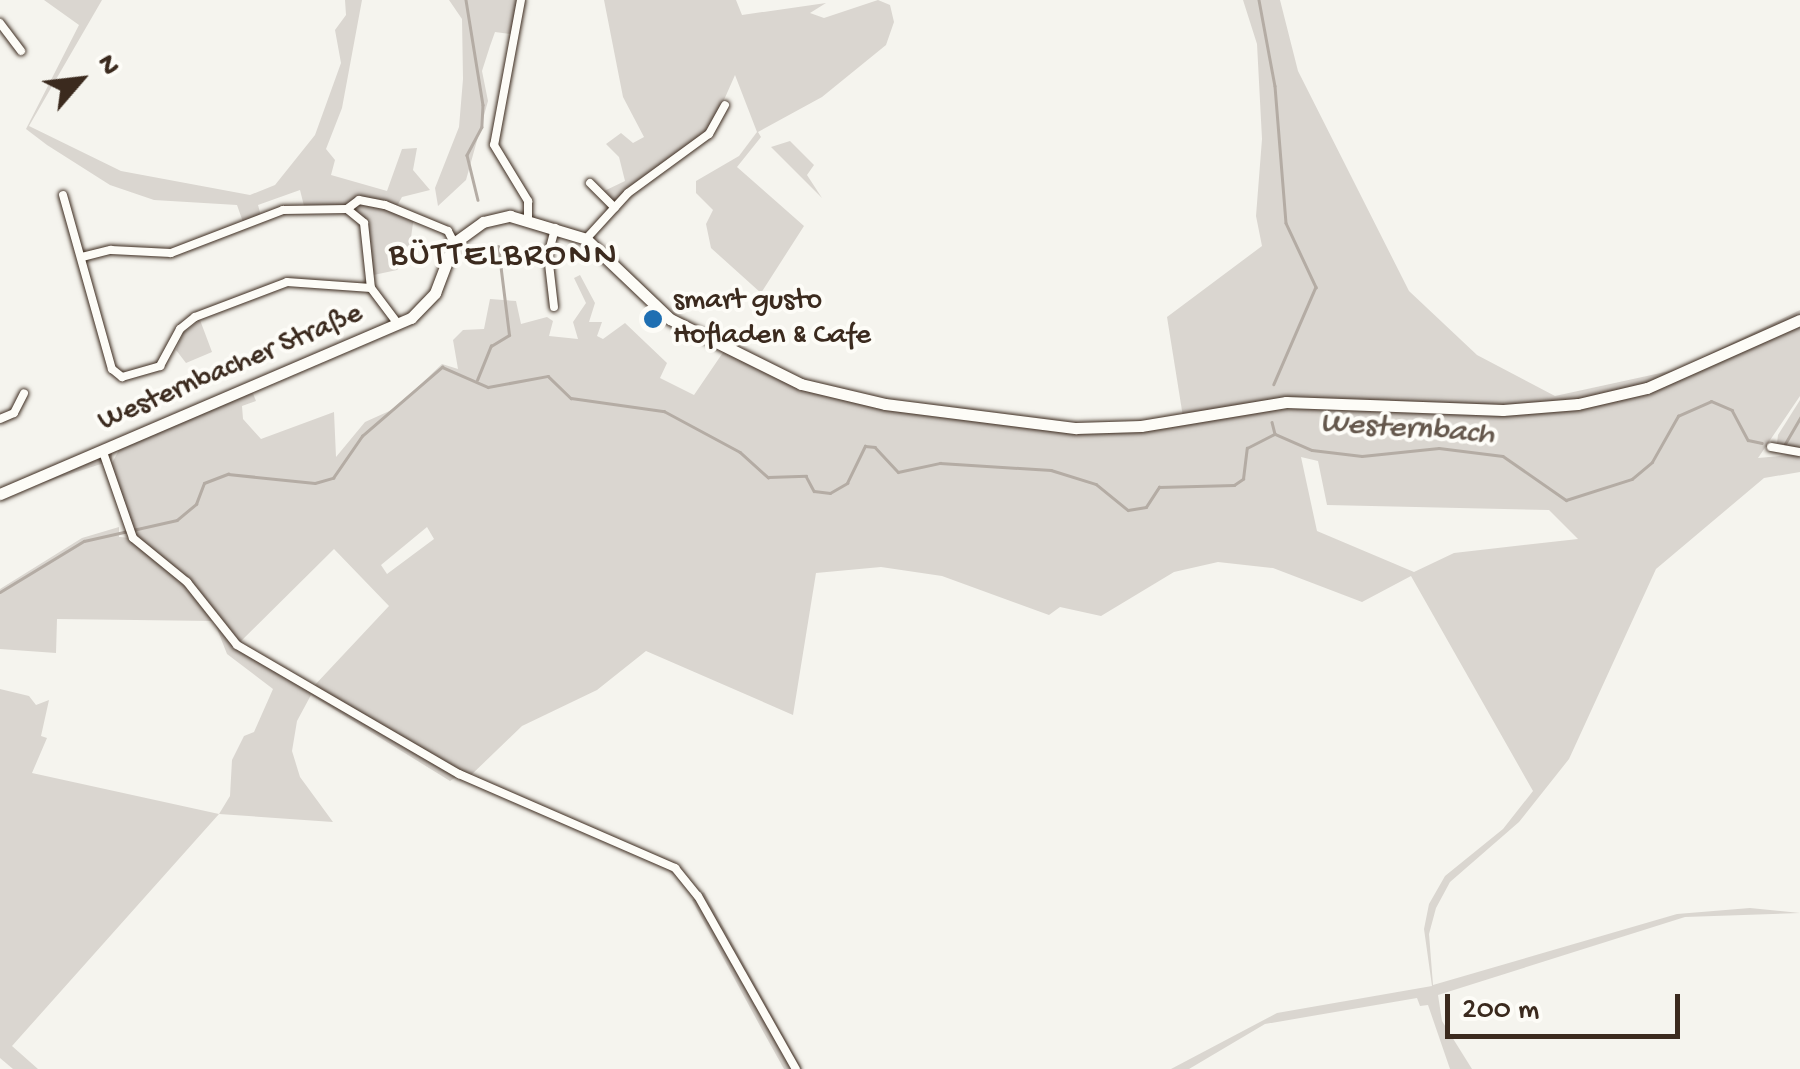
<!DOCTYPE html>
<meta charset="utf-8">
<style>
body{margin:0}
#map{position:relative;width:1800px;height:1069px;overflow:hidden;background:#f5f4ee;font-family:"Gochi Hand",sans-serif}
div>[style]{position:absolute}
.green>*{inset:0;background:#dad6d0}
.stream>*{height:2.5px;margin:-1.25px;padding:0 1.25px;transform-origin:1.25px;border-radius:1.25px;background:#b4aca4}
.roads{filter:drop-shadow(0 0 2px #3b2a1e) drop-shadow(0 0 2px #3b2a1e)}
.street>*{height:8px;margin:-4px;padding:0 4px;transform-origin:4px;border-radius:4px;background:#fdfcf7}
.secondary>*{height:11px;margin:-5.5px;padding:0 5.5px;transform-origin:5.5px;border-radius:5.5px;background:#fdfcf7}
.dots>*{width:28px;height:28px;translate:-50% -50%;box-sizing:border-box;border:5px solid #fdfcf7;border-radius:50%}
span{translate:-50% -50%;white-space:nowrap;text-align:center;line-height:1.15;-webkit-text-stroke:8px #fdfcf7;paint-order:stroke}
.poi-label{font-size:30px;color:#3b2a1e}
.left{translate:0 -50%;text-align:left}
.street-label{font-size:30px;color:#3b2a1e}
.water-label{font-size:32px;color:#65584d;font-style:italic}
.quarter-label{font-size:35px;color:#3b2a1e;letter-spacing:2.5px}
.north{position:absolute;left:30px;top:30px;width:100px;height:100px;-webkit-text-stroke:8px #fdfcf7;paint-order:stroke;rotate:62deg;font-size:28px;font-weight:700;line-height:40px;text-align:center;color:#3b2a1e}
.north::after{content:'';display:block;margin:auto;width:35px;height:45px;background:#3b2a1e;clip-path:polygon(50% 0,100% 100%,50% 72%,0 100%)}
.scale{position:absolute;left:1445px;top:994px;width:235px;height:45px;box-sizing:border-box;border:5px solid #3b2a1e;border-top:0;padding-left:12px;font-size:30px;line-height:35px;white-space:nowrap;color:#3b2a1e;-webkit-text-stroke:8px #fdfcf7;paint-order:stroke}
</style>
<div id="map">
<div class="green">
<div style="clip-path:polygon(44px 0,102px 0,29px 126px,121px 171px,250px 195px,275px 185px,315px 135px,341px 63px,335px 30px,346px 15px,345px 0,362px 0,342px 108px,326px 149px,335px 160px,331px 175px,387px 191px,402px 149px,417px 148px,413px 170px,430px 190px,402px 197px,396px 208px,414px 216px,408px 259px,397px 270px,369px 276px,364px 224px,347px 209px,305px 210px,300px 190px,258px 205px,261px 216px,244px 225px,237px 205px,154px 200px,110px 185px,47px 145px,26px 129px,79px 25px)"></div>
<div style="clip-path:polygon(449px 0,521px 0,517px 35px,495px 32px,490px 46px,482px 71px,488px 101px,466px 180px,438px 206px,435px 188px,459px 127px,463px 79px,462px 19px)"></div>
<div style="clip-path:polygon(604px 0,736px 0,742px 15px,826px 3px,810px 13px,824px 18px,878px 0,890px 5px,894px 22px,886px 45px,822px 97px,758px 132px,761px 137px,737px 167px,804px 226px,761px 293px,711px 248px,706px 224px,713px 210px,696px 193px,696px 181px,739px 156px,757px 132px,735px 75px,709px 134px,615px 208px,600px 193px,625px 181px,619px 157px,606px 144px,621px 133px,633px 143px,644px 137px,623px 97px)"></div>
<div style="clip-path:polygon(evenodd,1243px 0,1280px 0,1298px 71px,1409px 291px,1477px 355px,1555px 396px,1679px 369px,1800px 310px,1800px 396px,1758px 458px,1800px 454px,1800px 472px,1764px 478px,1656px 569px,1569px 759px,1519px 822px,1450px 882px,1436px 908px,1429px 934px,1433px 985px,1677px 914px,1750px 908px,1800px 913px,1685px 917px,1438px 995px,1442px 1021px,1472px 1069px,1450px 1069px,1428px 1005px,1420px 1006px,1417px 998px,1265px 1024px,1189px 1069px,1171px 1069px,1277px 1013px,1432px 986px,1424px 929px,1429px 904px,1445px 876px,1503px 829px,1533px 791px,1411px 576px,1362px 602px,1273px 568px,1218px 562px,1174px 572px,1101px 616px,1060px 607px,1049px 615px,942px 576px,881px 567px,816px 573px,793px 715px,646px 651px,597px 690px,522px 726px,468px 778px,459px 775px,450px 781px,311px 695px,297px 721px,292px 751px,300px 777px,333px 822px,219px 814px,12px 1046px,38px 1069px,13px 1069px,0 1058px,0 689px,29px 696px,36px 705px,49px 700px,41px 736px,47px 738px,32px 773px,219px 814px,230px 796px,232px 760px,244px 736px,254px 732px,273px 689px,227px 654px,214px 621px,57px 619px,56px 653px,0 649px,0 589px,82px 538px,119px 527px,119px 537px,132px 538px,107px 462px,0 497px,112px 448px,112px 463px,119px 450px,252px 391px,256px 401px,242px 406px,243px 419px,261px 439px,334px 412px,336px 457px,365px 422px,396px 408px,442px 364px,458px 369px,453px 340px,463px 330px,484px 329px,490px 299px,516px 301px,521px 324px,547px 317px,553px 321px,549px 336px,578px 339px,573px 322px,586px 303px,574px 278px,580px 275px,595px 303px,589px 322px,602px 322px,597px 336px,603px 339px,625px 323px,667px 363px,660px 378px,694px 395px,724px 351px,843px 395px,1076px 428px,1183px 417px,1167px 317px,1262px 246px,1256px 216px,1262px 139px,1257px 44px,1243px 0,1301px 457px,1318px 461px,1327px 505px,1549px 510px,1578px 539px,1454px 553px,1414px 572px,1317px 531px,1301px 457px,1243px 0,427px 527px,434px 539px,387px 574px,381px 565px,427px 527px,1243px 0,334px 549px,389px 606px,313px 687px,237px 645px,334px 549px)"></div>
<div style="clip-path:polygon(790px 141px,814px 165px,807px 175px,822px 198px,771px 147px)"></div>
<div style="clip-path:polygon(200px 320px,212px 352px,186px 363px,176px 350px,183px 333px)"></div>
<div style="clip-path:polygon(1800px 400px,1800px 448px,1777px 443px,1778px 435px)"></div>
<div style="clip-path:polygon(704px 892px,802px 1069px,784px 1069px,759px 1024px,692px 900px)"></div>
</div>
<div class="stream">
<div style="left:466px;top:0;width:106px;rotate:80.8deg"></div>
<div style="left:483px;top:105px;width:22px;rotate:93deg"></div>
<div style="left:482px;top:127px;width:32px;rotate:118deg"></div>
<div style="left:467px;top:155px;width:46px;rotate:76.3deg"></div>
<div style="left:1259px;top:0;width:87px;rotate:79.5deg"></div>
<div style="left:1275px;top:86px;width:137px;rotate:85.4deg"></div>
<div style="left:1286px;top:223px;width:71px;rotate:64.9deg"></div>
<div style="left:1316px;top:287px;width:106px;rotate:113.4deg"></div>
<div style="left:477px;top:380px;width:37px;rotate:-68deg"></div>
<div style="left:491px;top:346px;width:21px;rotate:-31deg"></div>
<div style="left:509px;top:335px;width:89px;rotate:-97.1deg"></div>
<div style="left:1272px;top:422px;width:12px;rotate:76deg"></div>
<div style="left:1785px;top:444px;width:30px;rotate:-60deg"></div>
<div style="left:0;top:592px;width:98px;rotate:-31.3deg"></div>
<div style="left:84px;top:541px;width:95px;rotate:-12.7deg"></div>
<div style="left:177px;top:520px;width:25px;rotate:-40deg"></div>
<div style="left:196px;top:504px;width:22px;rotate:-69deg"></div>
<div style="left:204px;top:483px;width:26px;rotate:-21deg"></div>
<div style="left:228px;top:474px;width:87px;rotate:5.9deg"></div>
<div style="left:315px;top:483px;width:19px;rotate:-16deg"></div>
<div style="left:333px;top:478px;width:51px;rotate:-55.4deg"></div>
<div style="left:362px;top:436px;width:106px;rotate:-40.8deg"></div>
<div style="left:442px;top:367px;width:50px;rotate:23.5deg"></div>
<div style="left:488px;top:387px;width:61px;rotate:-10.4deg"></div>
<div style="left:548px;top:376px;width:32px;rotate:44deg"></div>
<div style="left:571px;top:398px;width:94px;rotate:8deg"></div>
<div style="left:664px;top:411px;width:86px;rotate:28.3deg"></div>
<div style="left:740px;top:452px;width:38px;rotate:42deg"></div>
<div style="left:768px;top:477px;width:38px;rotate:-2deg"></div>
<div style="left:806px;top:476px;width:17px;rotate:62deg"></div>
<div style="left:814px;top:491px;width:16px;rotate:7deg"></div>
<div style="left:830px;top:493px;width:20px;rotate:-30deg"></div>
<div style="left:847px;top:483px;width:41px;rotate:-64.1deg"></div>
<div style="left:865px;top:446px;width:10px;rotate:6deg"></div>
<div style="left:875px;top:447px;width:34px;rotate:47deg"></div>
<div style="left:898px;top:472px;width:43px;rotate:-12.1deg"></div>
<div style="left:940px;top:463px;width:111px;rotate:3.6deg"></div>
<div style="left:1051px;top:470px;width:47px;rotate:17.3deg"></div>
<div style="left:1096px;top:484px;width:41px;rotate:39.1deg"></div>
<div style="left:1128px;top:510px;width:18px;rotate:-9deg"></div>
<div style="left:1146px;top:507px;width:24px;rotate:-57deg"></div>
<div style="left:1159px;top:487px;width:75px;rotate:-1.5deg"></div>
<div style="left:1234px;top:485px;width:11px;rotate:-34deg"></div>
<div style="left:1243px;top:479px;width:31px;rotate:-83deg"></div>
<div style="left:1247px;top:448px;width:31px;rotate:-27deg"></div>
<div style="left:1275px;top:434px;width:40px;rotate:23.4deg"></div>
<div style="left:1312px;top:450px;width:50px;rotate:6.8deg"></div>
<div style="left:1362px;top:456px;width:77px;rotate:-5.9deg"></div>
<div style="left:1439px;top:448px;width:64px;rotate:7.1deg"></div>
<div style="left:1503px;top:456px;width:77px;rotate:34.9deg"></div>
<div style="left:1566px;top:500px;width:69px;rotate:-17.7deg"></div>
<div style="left:1632px;top:479px;width:26px;rotate:-40deg"></div>
<div style="left:1652px;top:462px;width:53px;rotate:-60.5deg"></div>
<div style="left:1678px;top:416px;width:36px;rotate:-24deg"></div>
<div style="left:1711px;top:401px;width:23px;rotate:23deg"></div>
<div style="left:1732px;top:410px;width:34px;rotate:62deg"></div>
<div style="left:1748px;top:440px;width:14px;rotate:12deg"></div>
</div>
<div class="roads">
<div class="street">
<div style="left:521px;top:0;width:147px;rotate:100.5deg"></div>
<div style="left:494px;top:145px;width:66px;rotate:58.7deg"></div>
<div style="left:528px;top:201px;width:16px;rotate:90deg"></div>
<div style="left:0;top:23px;width:35px;rotate:53deg"></div>
<div style="left:590px;top:183px;width:35px;rotate:45deg"></div>
<div style="left:63px;top:195px;width:181px;rotate:74.3deg"></div>
<div style="left:112px;top:369px;width:13px;rotate:39deg"></div>
<div style="left:122px;top:377px;width:40px;rotate:-16deg"></div>
<div style="left:160px;top:366px;width:42px;rotate:-61.6deg"></div>
<div style="left:180px;top:329px;width:19px;rotate:-39deg"></div>
<div style="left:195px;top:317px;width:98px;rotate:-20.8deg"></div>
<div style="left:287px;top:282px;width:84px;rotate:4.1deg"></div>
<div style="left:347px;top:209px;width:15px;rotate:-37deg"></div>
<div style="left:359px;top:200px;width:26px;rotate:11deg"></div>
<div style="left:385px;top:205px;width:68px;rotate:22.4deg"></div>
<div style="left:448px;top:231px;width:13px;rotate:63deg"></div>
<div style="left:586px;top:239px;width:62px;rotate:-47.6deg"></div>
<div style="left:628px;top:193px;width:100px;rotate:-36.1deg"></div>
<div style="left:709px;top:134px;width:33px;rotate:-61deg"></div>
<div style="left:82px;top:257px;width:30px;rotate:-14deg"></div>
<div style="left:111px;top:250px;width:60px;rotate:2.9deg"></div>
<div style="left:171px;top:253px;width:120px;rotate:-21deg"></div>
<div style="left:283px;top:210px;width:64px;rotate:-0.9deg"></div>
<div style="left:347px;top:209px;width:22px;rotate:39deg"></div>
<div style="left:364px;top:223px;width:65px;rotate:83.9deg"></div>
<div style="left:371px;top:288px;width:45px;rotate:53.1deg"></div>
<div style="left:554px;top:307px;width:52px;rotate:-96.6deg"></div>
<div style="left:548px;top:255px;width:28px;rotate:-75deg"></div>
<div style="left:0;top:419px;width:15px;rotate:-23deg"></div>
<div style="left:14px;top:413px;width:22px;rotate:-63deg"></div>
<div style="left:1771px;top:447px;width:29px;rotate:10deg"></div>
<div style="left:103px;top:452px;width:91px;rotate:70.8deg"></div>
<div style="left:133px;top:538px;width:70px;rotate:39.2deg"></div>
<div style="left:187px;top:582px;width:80px;rotate:51.6deg"></div>
<div style="left:237px;top:645px;width:257px;rotate:30.2deg"></div>
<div style="left:459px;top:774px;width:236px;rotate:23.5deg"></div>
<div style="left:675px;top:868px;width:36px;rotate:51deg"></div>
<div style="left:698px;top:896px;width:199px;rotate:60.5deg"></div>
</div>
<div class="secondary">
<div style="left:0;top:494px;width:447px;rotate:-23.2deg"></div>
<div style="left:411px;top:318px;width:35px;rotate:-46deg"></div>
<div style="left:435px;top:293px;width:53px;rotate:-69.2deg"></div>
<div style="left:454px;top:243px;width:36px;rotate:-36deg"></div>
<div style="left:483px;top:222px;width:28px;rotate:-13deg"></div>
<div style="left:510px;top:216px;width:79px;rotate:16.8deg"></div>
<div style="left:586px;top:239px;width:116px;rotate:43.6deg"></div>
<div style="left:670px;top:319px;width:146px;rotate:26.4deg"></div>
<div style="left:801px;top:384px;width:86px;rotate:13.4deg"></div>
<div style="left:885px;top:404px;width:193px;rotate:7.2deg"></div>
<div style="left:1076px;top:428px;width:65px;rotate:-1.8deg"></div>
<div style="left:1141px;top:426px;width:147px;rotate:-9.4deg"></div>
<div style="left:1286px;top:402px;width:217px;rotate:2.1deg"></div>
<div style="left:1503px;top:410px;width:75px;rotate:-4.6deg"></div>
<div style="left:1578px;top:404px;width:71px;rotate:-13.1deg"></div>
<div style="left:1647px;top:388px;width:167px;rotate:-24deg"></div>
</div>
</div>
<div class="dots">
<div style="left:653px;top:319px;background:#1f6fb2"></div>
</div>
<div class="poi-label">
<span class="left" style="left:673px;top:319px">smart gusto<br>Hofladen &amp; Cafe</span>
</div>
<div class="street-label">
<span style="left:231px;top:369px;rotate:-23deg">Westernbacher Straße</span>
</div>
<div class="water-label">
<span style="left:1407px;top:430px;rotate:4deg">Westernbach</span>
</div>
<div class="quarter-label">
<span style="left:504px;top:257px">BÜTTELBRONN</span>
</div>
<div class="north">N</div>
<div class="scale">200 m</div>
</div>
